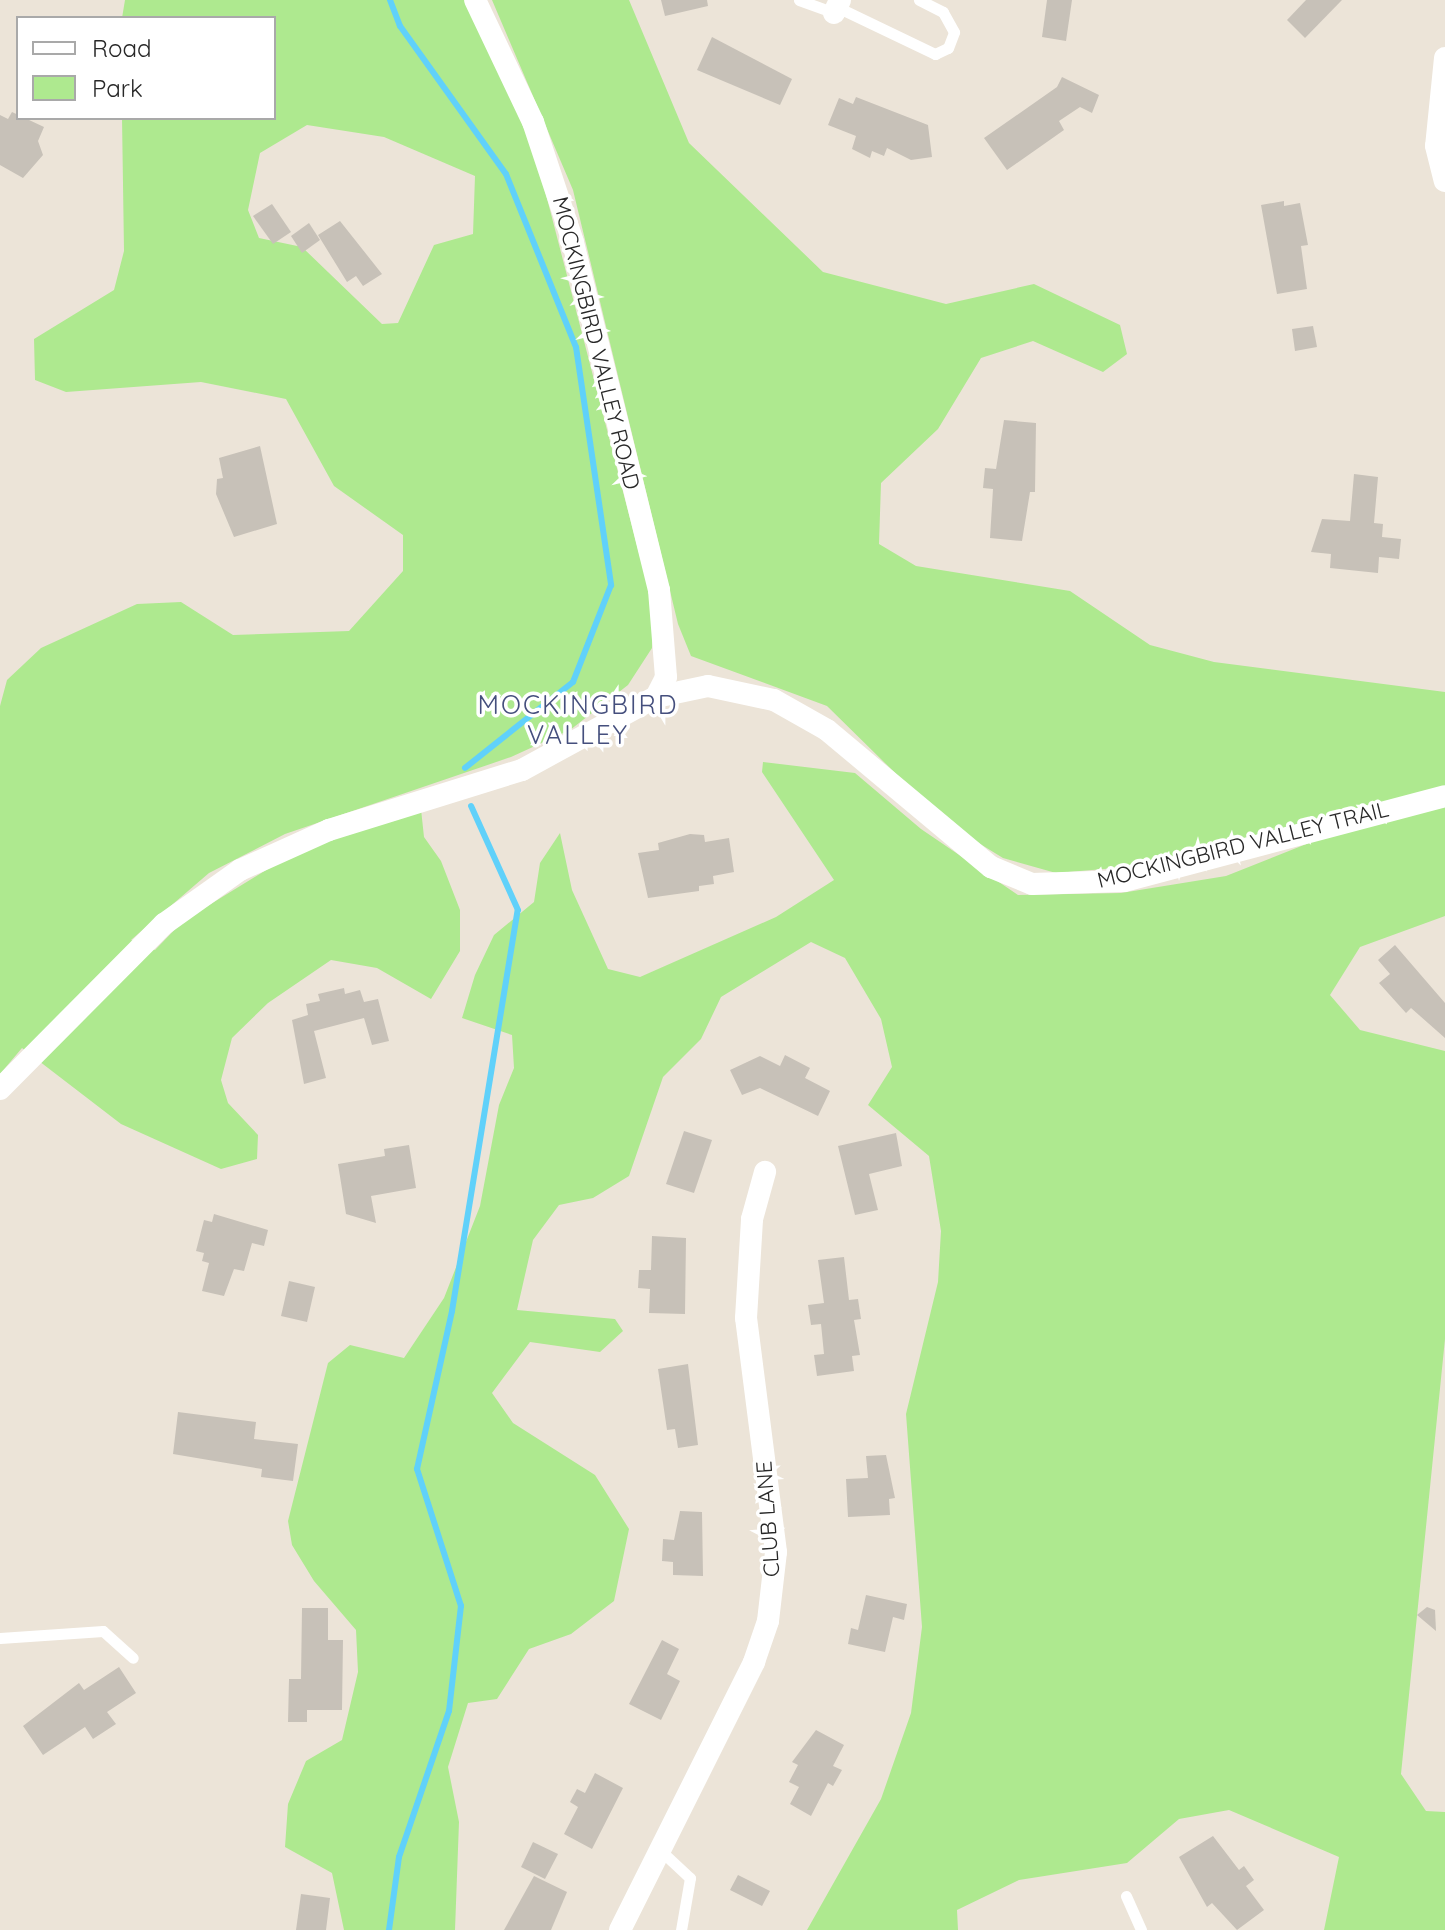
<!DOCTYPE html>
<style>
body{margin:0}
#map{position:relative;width:1445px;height:1930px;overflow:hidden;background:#ece4d8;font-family:Quicksand,sans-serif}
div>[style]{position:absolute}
.green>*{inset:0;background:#aee98f}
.stream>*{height:6px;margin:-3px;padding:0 3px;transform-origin:3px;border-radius:3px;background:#60d1fa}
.building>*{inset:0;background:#c7c1b8}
.service>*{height:11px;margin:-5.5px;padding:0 5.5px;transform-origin:5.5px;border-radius:5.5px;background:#fff}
.minor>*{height:22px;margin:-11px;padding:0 11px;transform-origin:11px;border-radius:11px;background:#fff}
span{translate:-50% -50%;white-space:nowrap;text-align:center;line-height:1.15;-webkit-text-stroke:7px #fff;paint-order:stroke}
.street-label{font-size:22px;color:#282828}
.quarter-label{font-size:26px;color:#454f7d;letter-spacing:2px}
.legend{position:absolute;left:16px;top:16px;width:260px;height:104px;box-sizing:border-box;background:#fff;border:2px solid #a9a9a9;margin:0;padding:10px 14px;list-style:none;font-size:24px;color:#282828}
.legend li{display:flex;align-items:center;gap:16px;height:40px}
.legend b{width:40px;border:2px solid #a9a9a9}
</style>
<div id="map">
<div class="green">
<div style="clip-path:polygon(evenodd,125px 0,468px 0,520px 114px,543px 183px,654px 611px,652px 648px,628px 685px,570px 730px,511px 757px,285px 834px,209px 873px,131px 940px,155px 950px,183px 921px,302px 848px,421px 809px,424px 837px,441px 861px,460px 910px,460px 951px,431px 999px,377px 968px,331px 960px,268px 1003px,232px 1038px,221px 1080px,228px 1103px,258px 1135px,257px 1159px,221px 1169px,121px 1124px,22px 1048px,0 1074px,0 706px,7px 680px,41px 648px,137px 604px,181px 602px,233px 635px,349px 631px,403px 571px,403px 535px,334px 486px,286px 399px,201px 382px,66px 392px,35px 380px,34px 339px,114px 290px,124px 251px,122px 118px,274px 118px,274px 18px,122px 18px,125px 0,307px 125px,384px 137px,475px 176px,473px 234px,434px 245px,398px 323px,382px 324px,302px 247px,259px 238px,248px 210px,260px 153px,307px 125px)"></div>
<div style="clip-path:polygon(492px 0,629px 0,689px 143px,823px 272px,946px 304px,1034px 284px,1120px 325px,1127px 354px,1103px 372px,1033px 341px,981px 358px,938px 429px,881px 483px,879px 544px,916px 566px,1070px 591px,1150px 645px,1214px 662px,1445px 692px,1445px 786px,1140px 866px,1056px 873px,1003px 858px,946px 823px,827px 706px,691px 656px,678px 624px,573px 190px)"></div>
<div style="clip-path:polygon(763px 762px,855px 773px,921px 829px,1018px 895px,1121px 893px,1226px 876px,1334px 833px,1445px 807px,1445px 916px,1360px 947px,1330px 995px,1360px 1030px,1445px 1051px,1445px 1339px,1401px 1774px,1426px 1811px,1445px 1812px,1445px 1930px,1324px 1930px,1339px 1857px,1229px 1810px,1179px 1819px,1127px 1863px,1019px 1880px,957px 1910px,958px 1930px,807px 1930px,881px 1799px,911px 1713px,922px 1627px,906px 1414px,938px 1282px,941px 1231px,929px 1156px,868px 1105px,892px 1067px,881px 1019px,845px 958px,811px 942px,721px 997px,701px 1039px,663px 1077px,629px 1176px,593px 1198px,559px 1205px,533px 1240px,517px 1310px,615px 1319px,623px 1331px,600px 1352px,530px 1342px,492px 1393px,513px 1423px,595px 1475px,629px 1529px,614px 1601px,571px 1634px,529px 1649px,497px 1699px,468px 1703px,448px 1767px,459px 1822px,455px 1930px,344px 1930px,332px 1873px,285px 1847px,288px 1804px,306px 1761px,342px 1740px,358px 1672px,356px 1630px,314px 1581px,292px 1545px,288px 1521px,328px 1363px,350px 1345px,404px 1358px,444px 1298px,480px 1206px,499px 1105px,514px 1068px,512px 1035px,462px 1018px,475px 975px,494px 935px,534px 902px,540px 863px,560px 833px,572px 890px,608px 969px,640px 977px,776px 917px,834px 880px,762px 772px)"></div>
</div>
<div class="stream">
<div style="left:390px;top:0;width:28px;rotate:69deg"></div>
<div style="left:400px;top:26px;width:182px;rotate:54.4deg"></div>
<div style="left:506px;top:174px;width:187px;rotate:68deg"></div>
<div style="left:576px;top:347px;width:241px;rotate:81.6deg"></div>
<div style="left:611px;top:585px;width:104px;rotate:111.4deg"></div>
<div style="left:573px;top:682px;width:138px;rotate:141.5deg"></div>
<div style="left:389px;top:1930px;width:74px;rotate:-82.2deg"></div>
<div style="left:399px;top:1857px;width:154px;rotate:-71.1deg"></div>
<div style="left:449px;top:1711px;width:106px;rotate:-83.5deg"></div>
<div style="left:461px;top:1606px;width:144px;rotate:-107.8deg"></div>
<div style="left:417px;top:1469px;width:162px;rotate:-77.5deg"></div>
<div style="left:452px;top:1311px;width:406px;rotate:-80.7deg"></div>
<div style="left:518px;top:910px;width:114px;rotate:-114.3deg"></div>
</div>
<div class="building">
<div style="clip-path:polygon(661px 0,707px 0,708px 6px,665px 16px)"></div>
<div style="clip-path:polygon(1047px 0,1072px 0,1066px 41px,1042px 37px)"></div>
<div style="clip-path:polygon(1306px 0,1342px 0,1305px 38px,1287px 20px)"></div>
<div style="clip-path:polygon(712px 37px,792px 79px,780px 105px,697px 70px)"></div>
<div style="clip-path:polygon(1062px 77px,1099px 95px,1092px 113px,1080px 107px,1059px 121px,1064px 130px,1007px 170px,984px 138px,1057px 87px)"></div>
<div style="clip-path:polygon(856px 97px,928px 125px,932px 157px,911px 160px,887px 148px,884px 156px,872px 151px,870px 158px,852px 149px,856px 136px,828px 125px,839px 98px,853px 104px)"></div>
<div style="clip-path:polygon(12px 112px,44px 127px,38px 141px,43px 155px,23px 178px,0 165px,0 115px,8px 119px)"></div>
<div style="clip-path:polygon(1284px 201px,1284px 206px,1300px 203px,1308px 245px,1301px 246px,1307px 289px,1277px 294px,1261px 205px)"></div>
<div style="clip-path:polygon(272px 204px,291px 232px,273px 244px,253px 216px)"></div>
<div style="clip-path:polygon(340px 221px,382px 274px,363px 286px,356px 276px,347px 282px,318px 235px)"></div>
<div style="clip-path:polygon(309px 223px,320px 240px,302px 253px,291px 236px)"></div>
<div style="clip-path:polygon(1313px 326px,1317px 347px,1295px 351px,1292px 329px)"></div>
<div style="clip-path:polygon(1004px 420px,1036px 423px,1035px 492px,1030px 492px,1022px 541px,990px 538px,993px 489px,983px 488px,985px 468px,996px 469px)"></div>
<div style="clip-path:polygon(260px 446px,277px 524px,234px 537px,216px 494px,217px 479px,223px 478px,219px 458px)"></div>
<div style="clip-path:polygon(1354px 474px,1378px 477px,1374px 523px,1383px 524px,1382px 537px,1401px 539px,1399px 559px,1379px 557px,1378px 573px,1330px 568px,1331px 554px,1311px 552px,1322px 519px,1350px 521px)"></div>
<div style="clip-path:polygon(690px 834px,704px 835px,705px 842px,729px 838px,734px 872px,713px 876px,714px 884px,699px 886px,699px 891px,648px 898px,638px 853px,659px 850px,658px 843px)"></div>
<div style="clip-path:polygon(1395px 945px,1445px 1003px,1445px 1038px,1411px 1008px,1406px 1013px,1379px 983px,1390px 974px,1378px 960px)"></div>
<div style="clip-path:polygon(344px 988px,345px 994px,360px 990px,364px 1002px,378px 999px,389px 1041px,372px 1045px,364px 1018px,314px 1031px,326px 1078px,304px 1084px,292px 1020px,308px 1015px,306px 1004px,320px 1001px,318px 994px)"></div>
<div style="clip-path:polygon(785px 1055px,810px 1068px,805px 1078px,830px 1091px,818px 1116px,760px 1088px,742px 1095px,730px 1070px,760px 1056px,780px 1066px)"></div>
<div style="clip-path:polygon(684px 1131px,712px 1140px,694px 1193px,666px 1184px)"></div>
<div style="clip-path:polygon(896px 1133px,902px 1166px,869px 1174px,878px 1210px,855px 1215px,838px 1146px)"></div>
<div style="clip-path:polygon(409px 1145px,416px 1188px,371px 1196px,376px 1223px,346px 1214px,338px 1164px,385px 1156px,384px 1149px)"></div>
<div style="clip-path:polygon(214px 1214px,268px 1230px,264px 1246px,252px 1243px,244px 1271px,234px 1269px,224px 1296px,202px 1291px,209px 1263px,202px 1261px,204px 1253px,196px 1251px,204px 1220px,212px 1222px)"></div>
<div style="clip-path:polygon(652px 1236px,686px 1238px,685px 1314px,649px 1313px,650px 1289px,638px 1288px,639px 1270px,651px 1270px)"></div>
<div style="clip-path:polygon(844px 1257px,849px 1300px,858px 1299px,861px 1319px,854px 1320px,860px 1355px,852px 1356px,854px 1371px,817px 1376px,814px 1355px,824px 1354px,821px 1324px,811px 1325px,808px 1305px,824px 1303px,818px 1260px)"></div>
<div style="clip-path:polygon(289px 1281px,315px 1287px,307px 1322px,281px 1316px)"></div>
<div style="clip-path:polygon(688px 1364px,698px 1445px,678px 1448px,675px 1429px,667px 1430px,658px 1369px)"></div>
<div style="clip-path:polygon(178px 1412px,256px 1422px,254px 1439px,298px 1444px,293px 1481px,261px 1477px,262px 1469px,173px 1454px)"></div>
<div style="clip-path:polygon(886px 1455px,895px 1498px,889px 1499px,890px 1515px,848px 1517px,846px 1479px,868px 1478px,866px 1456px)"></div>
<div style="clip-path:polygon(680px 1511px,702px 1512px,703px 1576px,673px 1575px,673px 1562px,662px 1561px,663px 1539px,674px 1540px)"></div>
<div style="clip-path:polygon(866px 1595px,907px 1604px,904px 1620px,893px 1617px,885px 1652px,848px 1644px,851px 1628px,858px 1630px)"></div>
<div style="clip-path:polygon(1427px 1607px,1435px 1610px,1436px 1631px,1417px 1615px)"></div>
<div style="clip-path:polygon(302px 1608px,328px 1608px,328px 1640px,343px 1640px,342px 1710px,307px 1710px,307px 1722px,288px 1722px,289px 1679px,301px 1679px)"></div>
<div style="clip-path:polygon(662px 1640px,679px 1649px,667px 1674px,680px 1681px,661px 1720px,629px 1704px)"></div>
<div style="clip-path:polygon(119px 1667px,136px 1693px,107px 1712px,116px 1724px,93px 1739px,85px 1727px,43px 1755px,23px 1726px,79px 1683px,84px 1690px)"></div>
<div style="clip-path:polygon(816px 1730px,844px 1745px,833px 1766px,842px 1770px,833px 1786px,828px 1783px,811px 1816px,790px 1804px,799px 1787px,789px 1782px,798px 1765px,792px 1762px)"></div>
<div style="clip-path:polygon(595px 1773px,623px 1788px,592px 1849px,564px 1834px,578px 1807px,570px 1802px,577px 1789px,585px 1793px)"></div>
<div style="clip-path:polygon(1213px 1836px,1239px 1870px,1244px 1866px,1254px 1880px,1246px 1886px,1264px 1910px,1237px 1930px,1212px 1903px,1207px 1907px,1179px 1857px)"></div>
<div style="clip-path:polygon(533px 1842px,558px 1854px,545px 1879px,521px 1867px)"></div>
<div style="clip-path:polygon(738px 1875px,770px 1891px,762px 1906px,730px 1890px)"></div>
<div style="clip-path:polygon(534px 1876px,567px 1892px,551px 1930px,504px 1930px)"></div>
<div style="clip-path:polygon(301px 1894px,330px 1898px,326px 1930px,296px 1930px)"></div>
</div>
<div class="service">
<div style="left:799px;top:0;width:37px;rotate:20deg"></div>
<div style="left:837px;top:7px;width:109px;rotate:25.6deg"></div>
<div style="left:935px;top:54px;width:14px;rotate:-25deg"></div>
<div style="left:948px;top:48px;width:17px;rotate:-69deg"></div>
<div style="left:954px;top:32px;width:23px;rotate:-119deg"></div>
<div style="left:943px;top:12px;width:27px;rotate:-153deg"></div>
<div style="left:0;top:1638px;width:103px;rotate:-3.9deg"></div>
<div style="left:103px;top:1631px;width:40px;rotate:42deg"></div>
<div style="left:660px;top:1850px;width:41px;rotate:43deg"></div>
<div style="left:690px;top:1878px;width:53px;rotate:99.8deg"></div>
<div style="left:1126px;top:1896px;width:37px;rotate:66deg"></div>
</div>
<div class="minor">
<div style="left:834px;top:13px;width:14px;rotate:-65deg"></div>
<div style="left:1445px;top:58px;width:88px;rotate:95.8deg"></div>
<div style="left:1436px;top:146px;width:36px;rotate:76deg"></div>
<div style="left:656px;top:697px;width:53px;rotate:-11.9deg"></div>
<div style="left:708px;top:686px;width:67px;rotate:12deg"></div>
<div style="left:774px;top:700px;width:61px;rotate:29.5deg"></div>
<div style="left:827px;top:730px;width:214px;rotate:39.9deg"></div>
<div style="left:991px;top:867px;width:44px;rotate:22.5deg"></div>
<div style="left:1032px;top:884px;width:92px;rotate:-1.9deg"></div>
<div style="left:1124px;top:881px;width:332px;rotate:-14.8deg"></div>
<div style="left:0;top:1089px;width:233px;rotate:-45.2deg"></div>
<div style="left:164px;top:924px;width:93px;rotate:-35.4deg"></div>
<div style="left:240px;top:870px;width:98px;rotate:-24.2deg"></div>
<div style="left:329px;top:830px;width:202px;rotate:-17.3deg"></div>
<div style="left:522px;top:770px;width:153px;rotate:-28.6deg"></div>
<div style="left:656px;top:697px;width:22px;rotate:-63deg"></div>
<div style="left:666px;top:677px;width:87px;rotate:-94.6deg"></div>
<div style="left:659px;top:590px;width:358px;rotate:-103.9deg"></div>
<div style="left:573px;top:242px;width:126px;rotate:-108.4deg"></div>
<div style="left:533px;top:122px;width:135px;rotate:-115.4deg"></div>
<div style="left:620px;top:1930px;width:300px;rotate:-63.4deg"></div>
<div style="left:754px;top:1662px;width:43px;rotate:-71.1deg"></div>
<div style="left:768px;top:1621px;width:69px;rotate:-83.4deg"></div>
<div style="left:776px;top:1552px;width:236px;rotate:-97.3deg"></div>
<div style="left:746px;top:1318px;width:99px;rotate:-86.5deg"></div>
<div style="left:752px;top:1219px;width:49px;rotate:-74.5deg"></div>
</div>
<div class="street-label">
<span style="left:596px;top:343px;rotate:76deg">MOCKINGBIRD VALLEY ROAD</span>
<span style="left:1243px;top:845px;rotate:-14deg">MOCKINGBIRD VALLEY TRAIL</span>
<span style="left:768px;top:1519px;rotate:-94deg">CLUB LANE</span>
</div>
<div class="quarter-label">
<span style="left:578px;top:720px">MOCKINGBIRD<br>VALLEY</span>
</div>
<ul class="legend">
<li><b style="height:10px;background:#fff"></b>Road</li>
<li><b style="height:22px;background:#aee98f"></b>Park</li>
</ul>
</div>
